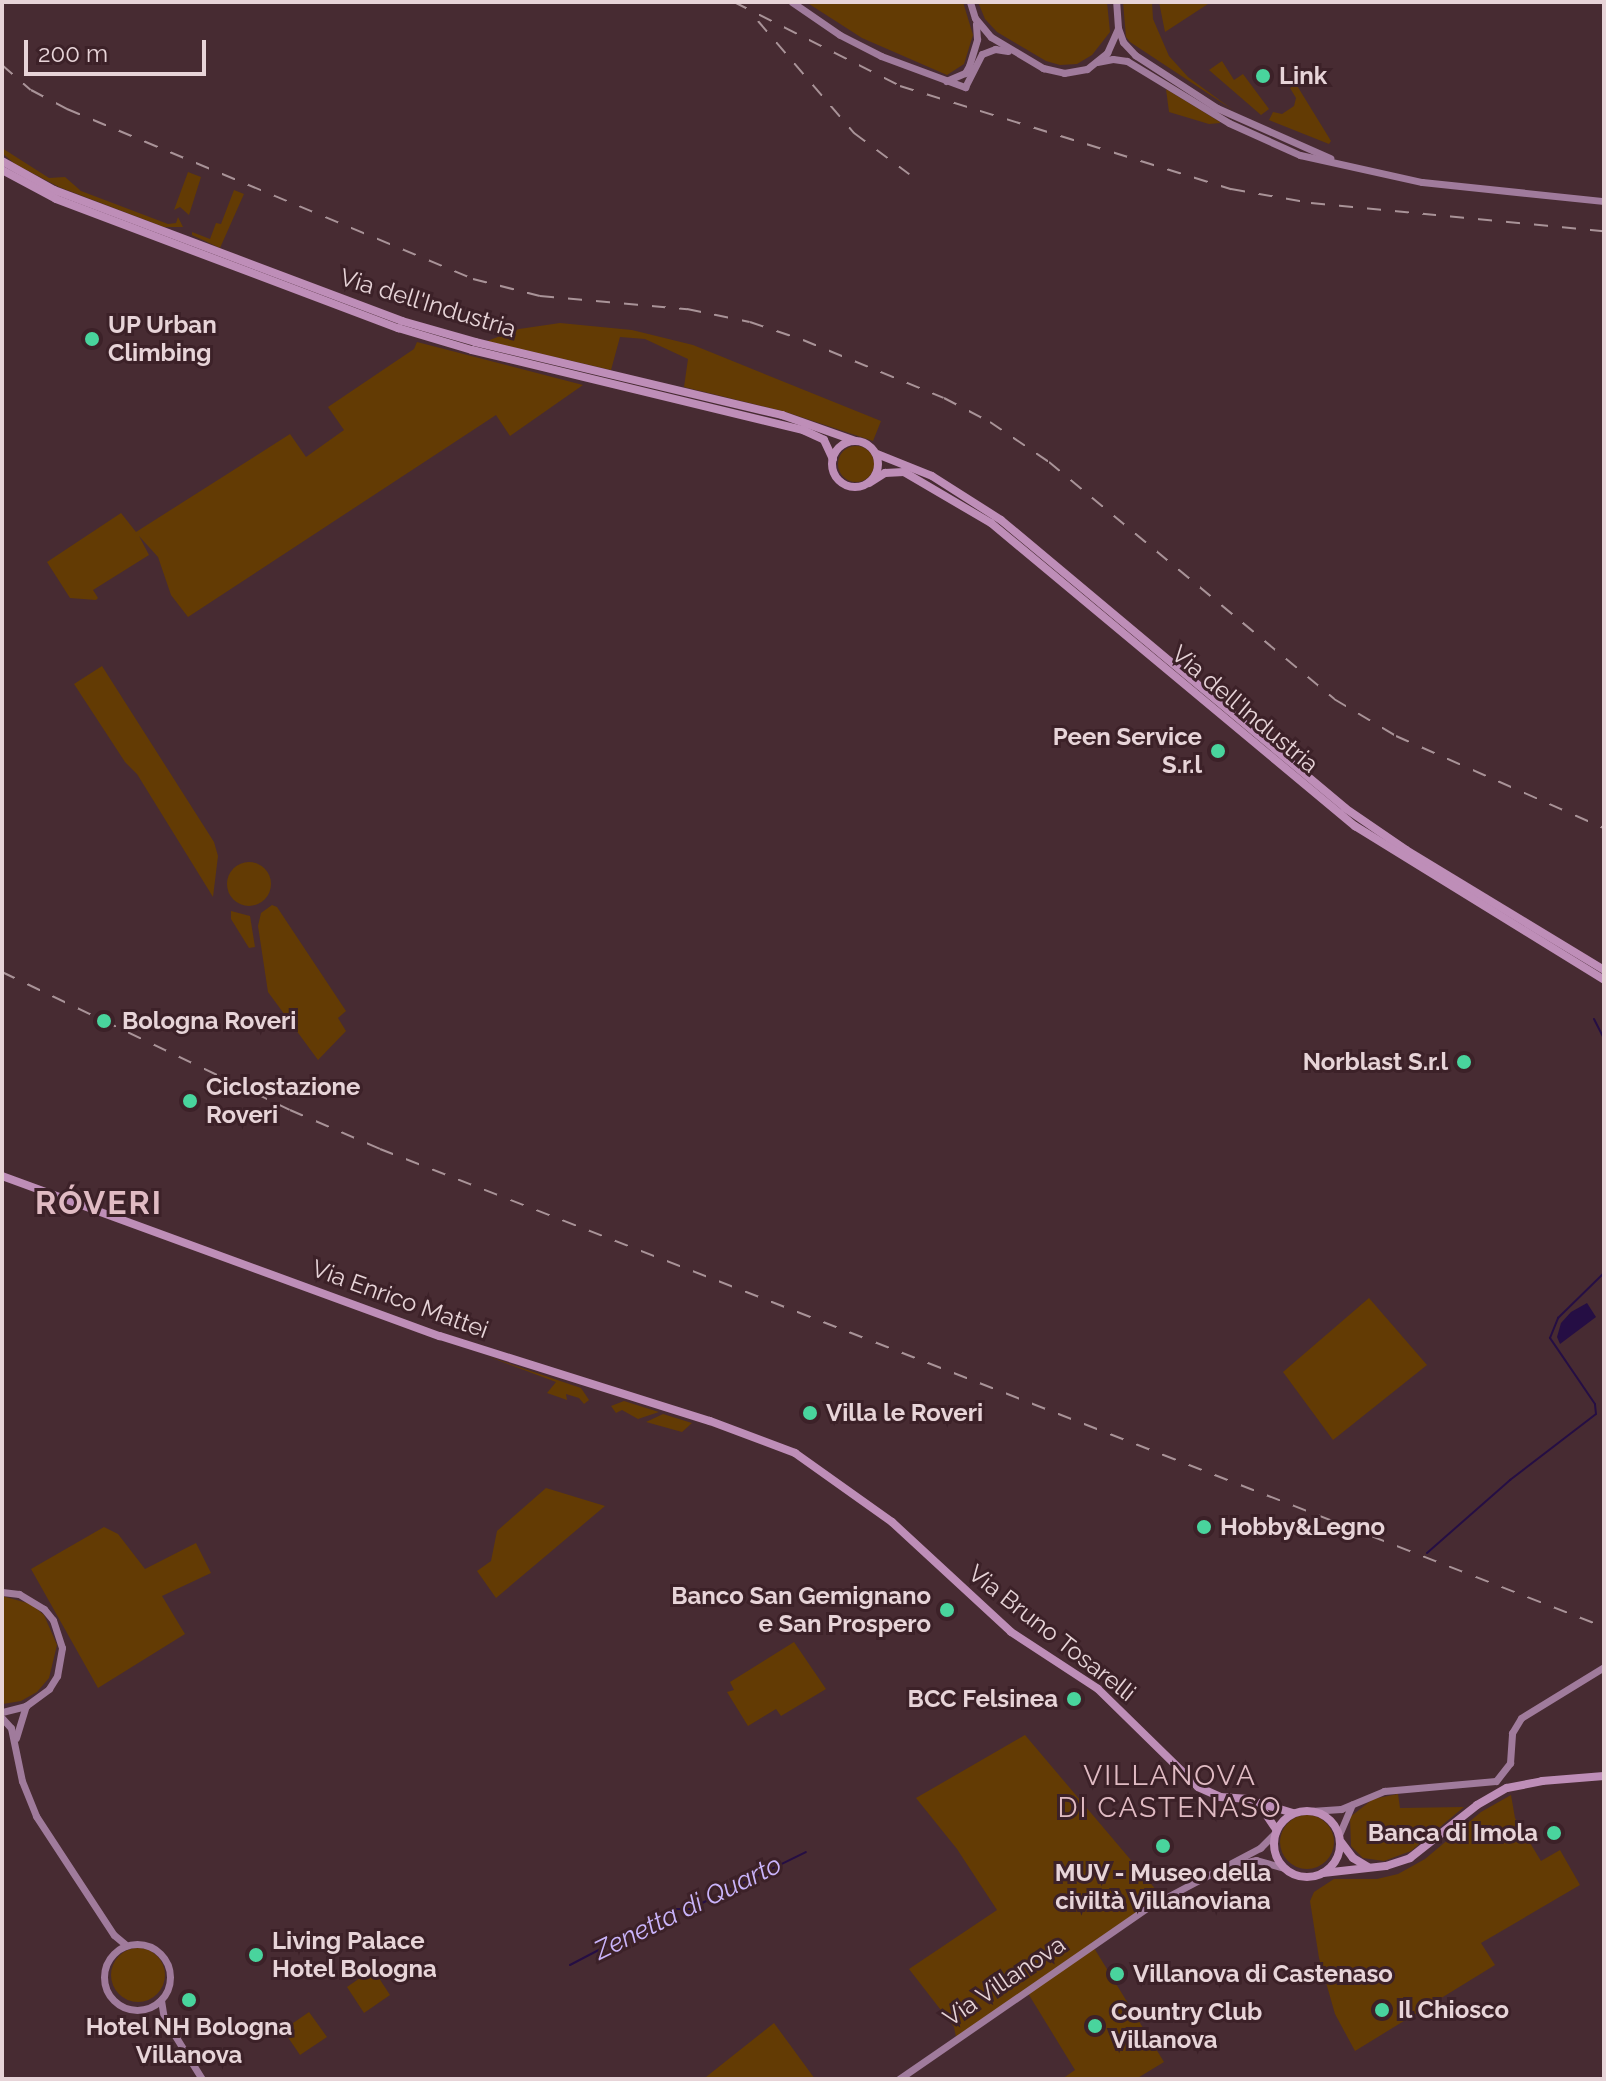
<!DOCTYPE html>
<meta charset="utf-8">
<style>
body{margin:0}
#map{position:relative;width:1606px;height:2081px;overflow:hidden;background:#472b32;font-family:Raleway,sans-serif}
div>[style]{position:absolute}
.green>*{inset:0;background:#633b04}
.round{border-radius:50%}
.water>*{inset:0;background:#250e44}
.stream>*{height:2px;margin:-1px;padding:0 1px;transform-origin:1px;border-radius:1px;background:#250e44}
.secondary>*{height:7px;margin:-3.5px;padding:0 3.5px;transform-origin:3.5px;border-radius:3.5px;background:#a07b9c}
.secondary>.ring{margin:-3.5px;padding:0;box-sizing:content-box;background:none;border:7px solid #a07b9c;border-radius:50%}
.primary>*{height:8px;margin:-4px;padding:0 4px;transform-origin:4px;border-radius:4px;background:#be8eb8}
.primary>.ring{margin:-4px;padding:0;box-sizing:content-box;background:none;border:8px solid #be8eb8;border-radius:50%}
.rail>*{height:2px;margin-top:-1px;transform-origin:0;background:repeating-linear-gradient(90deg,#a99398 0 14px,transparent 0 28px)}
.dots>*{width:22px;height:22px;translate:-50% -50%;box-sizing:border-box;border:4px solid #3c2128;border-radius:50%}
span{translate:-50% -50%;white-space:nowrap;text-align:center;line-height:1.15;-webkit-text-stroke:6px #3c2128;paint-order:stroke}
.poi-label{font-size:24px;color:#e7d4d8;font-weight:700}
.left{translate:0 -50%;text-align:left}
.right{translate:-100% -50%;text-align:right}
.street-label{font-size:24px;color:#e7d4d8}
.water-label{font-size:26px;color:#cab4fb;font-style:italic}
.quarter-label{font-size:28px;color:#e0bbc3;letter-spacing:2px}
.district-label{font-size:32px;color:#e0bbc3;font-weight:700;letter-spacing:2px}
.frame{position:absolute;inset:0;border:4px solid #e7d4d8;pointer-events:none}
.scale{position:absolute;left:24px;top:40px;width:182px;height:36px;box-sizing:border-box;border:4px solid #e7d4d8;border-top:0;padding-left:10px;font-size:24px;line-height:28px;white-space:nowrap;color:#e7d4d8;-webkit-text-stroke:6px #3c2128;paint-order:stroke}
</style>
<div id="map">
<div class="green">
<div style="clip-path:polygon(806px 2px,963px 2px,973px 35px,964px 64px,947px 75px,862px 38px)"></div>
<div style="clip-path:polygon(978px 2px,1107px 2px,1110px 32px,1092px 55px,1077px 64px,1060px 65px,1046px 61px,997px 32px,985px 19px)"></div>
<div style="clip-path:polygon(1123px 2px,1152px 2px,1153px 19px,1169px 56px,1188px 77px,1233px 110px,1130px 42px,1126px 37px)"></div>
<div style="clip-path:polygon(1159px 2px,1211px 2px,1165px 32px)"></div>
<div style="clip-path:polygon(1222px 61px,1234px 80px,1243px 74px,1269px 109px,1261px 115px,1209px 70px)"></div>
<div style="clip-path:polygon(1296px 84px,1331px 141px,1329px 144px,1269px 120px,1273px 112px,1282px 114px,1294px 106px,1296px 98px,1290px 88px)"></div>
<div style="clip-path:polygon(1166px 89px,1220px 122px,1220px 123px,1209px 124px,1169px 112px)"></div>
<div style="clip-path:polygon(2px 148px,49px 178px,65px 177px,81px 191px,168px 224px,176px 223px,178px 217px,183px 227px,164px 227px,59px 187px,15px 164px,2px 153px)"></div>
<div style="clip-path:polygon(188px 172px,201px 177px,189px 215px,180px 207px,174px 210px)"></div>
<div style="clip-path:polygon(234px 190px,244px 194px,220px 248px,192px 235px,192px 232px,210px 239px,216px 223px,221px 224px)"></div>
<div style="clip-path:polygon(560px 323px,632px 330px,693px 345px,881px 421px,873px 441px,786px 412px,684px 387px,688px 359px,645px 339px,620px 337px,611px 370px,487px 341px,519px 329px)"></div>
<div style="clip-path:polygon(417px 342px,583px 385px,510px 436px,496px 415px,188px 617px,171px 595px,158px 557px,139px 536px,149px 555px,93px 590px,98px 598px,96px 600px,70px 598px,47px 562px,121px 513px,136px 532px,290px 434px,306px 457px,344px 430px,328px 407px,414px 349px)"></div>
<div class="round" style="left:838px;top:446px;width:36px;height:36px"></div>
<div style="clip-path:polygon(102px 666px,214px 842px,218px 856px,213px 897px,137px 774px,125px 762px,74px 684px)"></div>
<div class="round" style="left:227px;top:862px;width:44px;height:44px"></div>
<div style="clip-path:polygon(272px 905px,277px 907px,346px 1011px,338px 1018px,346px 1031px,318px 1060px,268px 992px,258px 926px,261px 913px)"></div>
<div style="clip-path:polygon(231px 911px,250px 916px,255px 947px,249px 948px,231px 919px)"></div>
<div style="clip-path:polygon(1369px 1298px,1427px 1365px,1333px 1440px,1283px 1372px)"></div>
<div style="clip-path:polygon(487px 1356px,581px 1388px,589px 1400px,584px 1404px,579px 1398px,566px 1394px,567px 1400px,547px 1393px,556px 1382px)"></div>
<div style="clip-path:polygon(624px 1401px,659px 1412px,638px 1419px,622px 1410px,616px 1413px,611px 1406px)"></div>
<div style="clip-path:polygon(663px 1414px,692px 1423px,682px 1432px,646px 1422px)"></div>
<div style="clip-path:polygon(546px 1488px,605px 1506px,496px 1598px,477px 1571px,491px 1561px,497px 1531px)"></div>
<div style="clip-path:polygon(104px 1527px,118px 1534px,145px 1569px,196px 1543px,211px 1573px,162px 1596px,185px 1634px,98px 1688px,31px 1569px)"></div>
<div style="clip-path:polygon(2px 1596px,31px 1604px,44px 1615px,57px 1645px,49px 1678px,37px 1692px,21px 1701px,3px 1704px)"></div>
<div style="clip-path:polygon(794px 1642px,826px 1689px,781px 1716px,776px 1709px,748px 1726px,727px 1692px,734px 1690px,730px 1682px)"></div>
<div style="clip-path:polygon(1025px 1735px,1163px 1898px,1091px 1943px,1164px 2062px,1136px 2079px,1062px 2079px,1075px 2070px,1026px 1990px,956px 2037px,954px 2027px,909px 1969px,997px 1910px,957px 1849px,916px 1798px)"></div>
<div style="clip-path:polygon(1398px 1794px,1400px 1808px,1464px 1807px,1411px 1851px,1384px 1861px,1363px 1858px,1351px 1846px,1350px 1817px,1373px 1799px)"></div>
<div style="clip-path:polygon(1511px 1795px,1515px 1818px,1541px 1861px,1560px 1850px,1580px 1885px,1481px 1943px,1495px 1965px,1355px 2051px,1335px 2014px,1319px 1958px,1310px 1901px,1314px 1892px,1334px 1879px,1377px 1879px,1398px 1874px,1425px 1859px,1481px 1812px)"></div>
<div class="round" style="left:1280px;top:1815px;width:54px;height:54px"></div>
<div class="round" style="left:111px;top:1948px;width:54px;height:54px"></div>
<div style="clip-path:polygon(373px 1969px,390px 1995px,364px 2013px,347px 1987px)"></div>
<div style="clip-path:polygon(309px 2012px,327px 2037px,300px 2055px,283px 2030px)"></div>
<div style="clip-path:polygon(774px 2023px,815px 2079px,703px 2079px,706px 2077px)"></div>
</div>
<div class="water">
<div style="clip-path:polygon(1587px 1303px,1596px 1317px,1560px 1344px,1557px 1337px,1561px 1323px,1571px 1312px)"></div>
</div>
<div class="stream">
<div style="left:1594px;top:1019px;width:22px;rotate:63deg"></div>
<div style="left:1427px;top:1553px;width:111px;rotate:-41.3deg"></div>
<div style="left:1510px;top:1480px;width:108px;rotate:-37.5deg"></div>
<div style="left:1596px;top:1414px;width:10px;rotate:-96deg"></div>
<div style="left:1595px;top:1404px;width:80px;rotate:-124.3deg"></div>
<div style="left:1550px;top:1338px;width:22px;rotate:-68deg"></div>
<div style="left:1558px;top:1318px;width:64px;rotate:-44.4deg"></div>
<div style="left:570px;top:1965px;width:121px;rotate:-27.6deg"></div>
<div style="left:677px;top:1909px;width:13px"></div>
<div style="left:690px;top:1909px;width:129px;rotate:-26.2deg"></div>
</div>
<div class="secondary">
<div style="left:792px;top:2px;width:58px;rotate:34.5deg"></div>
<div style="left:840px;top:35px;width:46px;rotate:27.1deg"></div>
<div style="left:881px;top:56px;width:90px;rotate:20.3deg"></div>
<div style="left:970px;top:2px;width:17px;rotate:73deg"></div>
<div style="left:975px;top:18px;width:25px;rotate:50deg"></div>
<div style="left:991px;top:37px;width:61px;rotate:30.8deg"></div>
<div style="left:1043px;top:68px;width:22px;rotate:13deg"></div>
<div style="left:1064px;top:73px;width:23px;rotate:-10deg"></div>
<div style="left:1087px;top:69px;width:26px;rotate:-39deg"></div>
<div style="left:1107px;top:53px;width:27px;rotate:-66deg"></div>
<div style="left:1118px;top:28px;width:26px;rotate:-94deg"></div>
<div style="left:1118px;top:28px;width:15px;rotate:70deg"></div>
<div style="left:1123px;top:42px;width:18px;rotate:47deg"></div>
<div style="left:1135px;top:55px;width:98px;rotate:32.9deg"></div>
<div style="left:1217px;top:108px;width:124px;rotate:23.9deg"></div>
<div style="left:1097px;top:62px;width:16px;rotate:-11deg"></div>
<div style="left:1113px;top:59px;width:14px;rotate:8deg"></div>
<div style="left:1127px;top:61px;width:119px;rotate:31.3deg"></div>
<div style="left:1229px;top:123px;width:78px;rotate:24.3deg"></div>
<div style="left:1300px;top:155px;width:125px;rotate:12.5deg"></div>
<div style="left:1422px;top:182px;width:183px;rotate:6deg"></div>
<div style="left:946px;top:81px;width:21px;rotate:-23deg"></div>
<div style="left:965px;top:73px;width:8px;rotate:-60deg"></div>
<div style="left:969px;top:66px;width:28px;rotate:-73deg"></div>
<div style="left:977px;top:39px;width:15px;rotate:-94deg"></div>
<div style="left:965px;top:87px;width:37px;rotate:-63deg"></div>
<div style="left:982px;top:54px;width:14px;rotate:-21deg"></div>
<div style="left:995px;top:49px;width:13px;rotate:9deg"></div>
<div style="left:2px;top:1592px;width:17px;rotate:7deg"></div>
<div style="left:19px;top:1594px;width:29px;rotate:31deg"></div>
<div style="left:44px;top:1609px;width:14px;rotate:51deg"></div>
<div style="left:53px;top:1620px;width:29px;rotate:72deg"></div>
<div style="left:62px;top:1648px;width:28px;rotate:100deg"></div>
<div style="left:57px;top:1676px;width:15px;rotate:122deg"></div>
<div style="left:49px;top:1689px;width:29px;rotate:144deg"></div>
<div style="left:26px;top:1706px;width:25px;rotate:166deg"></div>
<div style="left:2px;top:1718px;width:13px;rotate:48deg"></div>
<div style="left:11px;top:1728px;width:54px;rotate:78.3deg"></div>
<div style="left:22px;top:1781px;width:38px;rotate:68deg"></div>
<div style="left:36px;top:1816px;width:142px;rotate:56.8deg"></div>
<div style="left:114px;top:1935px;width:16px;rotate:40deg"></div>
<div style="left:16px;top:1738px;width:34px;rotate:-73deg"></div>
<div style="left:1311px;top:1811px;width:30px;rotate:-4deg"></div>
<div style="left:1341px;top:1809px;width:47px;rotate:-22.7deg"></div>
<div style="left:1384px;top:1791px;width:112px;rotate:-5.1deg"></div>
<div style="left:1496px;top:1781px;width:23px;rotate:-52deg"></div>
<div style="left:1510px;top:1763px;width:30px;rotate:-86deg"></div>
<div style="left:1512px;top:1733px;width:17px;rotate:-59deg"></div>
<div style="left:1521px;top:1718px;width:97px;rotate:-31.6deg"></div>
<div style="left:1339px;top:1835px;width:33px;rotate:-67deg"></div>
<div style="left:1226px;top:1867px;width:31px;rotate:-13deg"></div>
<div style="left:1256px;top:1860px;width:29px;rotate:16deg"></div>
<div class="ring" style="left:104px;top:1944px;width:59px;height:59px"></div>
<div style="left:161px;top:2000px;width:18px;rotate:81deg"></div>
<div style="left:164px;top:2018px;width:72px;rotate:58.1deg"></div>
<div style="left:899px;top:2079px;width:303px;rotate:-34.6deg"></div>
<div style="left:1148px;top:1907px;width:127px;rotate:-27.8deg"></div>
<div style="left:1260px;top:1848px;width:23px;rotate:-45deg"></div>
</div>
<div class="primary">
<div style="left:2px;top:161px;width:60px;rotate:29.1deg"></div>
<div style="left:54px;top:190px;width:372px;rotate:20.6deg"></div>
<div style="left:402px;top:321px;width:76px;rotate:16deg"></div>
<div style="left:475px;top:342px;width:316px;rotate:13.4deg"></div>
<div style="left:782px;top:415px;width:78px;rotate:19.4deg"></div>
<div style="left:2px;top:170px;width:61px;rotate:28.2deg"></div>
<div style="left:56px;top:199px;width:366px;rotate:20.7deg"></div>
<div style="left:398px;top:328px;width:77px;rotate:16.6deg"></div>
<div style="left:472px;top:350px;width:341px;rotate:13.6deg"></div>
<div style="left:803px;top:430px;width:23px;rotate:25deg"></div>
<div style="left:824px;top:440px;width:21px;rotate:65deg"></div>
<div class="ring" style="left:832px;top:441px;width:38px;height:38px"></div>
<div style="left:877px;top:454px;width:59px;rotate:21.8deg"></div>
<div style="left:932px;top:476px;width:82px;rotate:32.5deg"></div>
<div style="left:1001px;top:520px;width:449px;rotate:39.9deg"></div>
<div style="left:1345px;top:808px;width:74px;rotate:34.5deg"></div>
<div style="left:1406px;top:850px;width:232px;rotate:31.2deg"></div>
<div style="left:869px;top:483px;width:19px;rotate:-32deg"></div>
<div style="left:885px;top:473px;width:19px;rotate:-3deg"></div>
<div style="left:904px;top:472px;width:101px;rotate:30.4deg"></div>
<div style="left:991px;top:523px;width:474px;rotate:39.8deg"></div>
<div style="left:1355px;top:826px;width:293px;rotate:31.7deg"></div>
<div style="left:2px;top:1176px;width:466px;rotate:20.1deg"></div>
<div style="left:440px;top:1336px;width:283px;rotate:17.5deg"></div>
<div style="left:710px;top:1421px;width:91px;rotate:20.6deg"></div>
<div style="left:795px;top:1453px;width:119px;rotate:35.4deg"></div>
<div style="left:892px;top:1522px;width:162px;rotate:42.7deg"></div>
<div style="left:1011px;top:1632px;width:104px;rotate:33.2deg"></div>
<div style="left:1098px;top:1689px;width:140px;rotate:44.4deg"></div>
<div style="left:1198px;top:1787px;width:24px;rotate:24deg"></div>
<div style="left:1220px;top:1797px;width:26px;rotate:4deg"></div>
<div style="left:1246px;top:1799px;width:49px;rotate:16.6deg"></div>
<div style="left:1261px;top:1807px;width:27px;rotate:56deg"></div>
<div class="ring" style="left:1274px;top:1811px;width:58px;height:58px"></div>
<div style="left:1341px;top:1842px;width:20px;rotate:53deg"></div>
<div style="left:1353px;top:1858px;width:17px;rotate:31deg"></div>
<div style="left:1323px;top:1873px;width:63px;rotate:-6.3deg"></div>
<div style="left:1386px;top:1866px;width:25px;rotate:-18deg"></div>
<div style="left:1410px;top:1858px;width:85px;rotate:-38.3deg"></div>
<div style="left:1477px;top:1805px;width:34px;rotate:-30deg"></div>
<div style="left:1507px;top:1788px;width:36px;rotate:-11deg"></div>
<div style="left:1542px;top:1781px;width:62px;rotate:-4.6deg"></div>
</div>
<div class="rail">
<div style="left:734px;top:2px;width:186px;rotate:26.8deg"></div>
<div style="left:900px;top:86px;width:347px;rotate:17.3deg"></div>
<div style="left:1231px;top:189px;width:81px;rotate:9.9deg"></div>
<div style="left:1311px;top:203px;width:294px;rotate:5.5deg"></div>
<div style="left:758px;top:21px;width:148px;rotate:49.4deg"></div>
<div style="left:854px;top:133px;width:69px;rotate:36.7deg"></div>
<div style="left:2px;top:65px;width:38px;rotate:41deg"></div>
<div style="left:31px;top:90px;width:41px;rotate:27.8deg"></div>
<div style="left:67px;top:109px;width:440px;rotate:22.7deg"></div>
<div style="left:473px;top:279px;width:69px;rotate:14.2deg"></div>
<div style="left:540px;top:296px;width:148px;rotate:5.1deg"></div>
<div style="left:687px;top:309px;width:64px;rotate:11.7deg"></div>
<div style="left:750px;top:322px;width:56px;rotate:18.8deg"></div>
<div style="left:803px;top:340px;width:152px;rotate:22.4deg"></div>
<div style="left:944px;top:398px;width:52px;rotate:27.6deg"></div>
<div style="left:990px;top:422px;width:71px;rotate:34.1deg"></div>
<div style="left:1049px;top:462px;width:371px;rotate:39.7deg"></div>
<div style="left:1334px;top:699px;width:72px;rotate:30.8deg"></div>
<div style="left:1396px;top:736px;width:227px;rotate:23.9deg"></div>
<div style="left:2px;top:972px;width:319px;rotate:25.6deg"></div>
<div style="left:290px;top:1110px;width:98px;rotate:23.4deg"></div>
<div style="left:380px;top:1149px;width:1314px;rotate:21.33deg"></div>
</div>
<div class="dots">
<div style="left:1263px;top:76px;background:#49d49d"></div>
<div style="left:92px;top:339px;background:#49d49d"></div>
<div style="left:1218px;top:751px;background:#49d49d"></div>
<div style="left:104px;top:1021px;background:#49d49d"></div>
<div style="left:1464px;top:1062px;background:#49d49d"></div>
<div style="left:190px;top:1101px;background:#49d49d"></div>
<div style="left:810px;top:1413px;background:#49d49d"></div>
<div style="left:1204px;top:1527px;background:#49d49d"></div>
<div style="left:947px;top:1610px;background:#49d49d"></div>
<div style="left:1074px;top:1699px;background:#49d49d"></div>
<div style="left:1554px;top:1833px;background:#49d49d"></div>
<div style="left:1163px;top:1846px;background:#49d49d"></div>
<div style="left:256px;top:1955px;background:#49d49d"></div>
<div style="left:1117px;top:1974px;background:#49d49d"></div>
<div style="left:189px;top:2000px;background:#49d49d"></div>
<div style="left:1382px;top:2010px;background:#49d49d"></div>
<div style="left:1095px;top:2026px;background:#49d49d"></div>
</div>
<div class="poi-label">
<span class="left" style="left:1279px;top:76px">Link</span>
<span class="left" style="left:108px;top:339px">UP Urban<br>Climbing</span>
<span class="right" style="left:1202px;top:751px">Peen Service<br>S.r.l</span>
<span class="left" style="left:122px;top:1021px">Bologna Roveri</span>
<span class="right" style="left:1448px;top:1062px">Norblast S.r.l</span>
<span class="left" style="left:206px;top:1101px">Ciclostazione<br>Roveri</span>
<span class="left" style="left:826px;top:1413px">Villa le Roveri</span>
<span class="left" style="left:1220px;top:1527px">Hobby&amp;Legno</span>
<span class="right" style="left:931px;top:1610px">Banco San Gemignano<br>e San Prospero</span>
<span class="right" style="left:1058px;top:1699px">BCC Felsinea</span>
<span class="right" style="left:1538px;top:1833px">Banca di Imola</span>
<span style="left:1163px;top:1887px">MUV - Museo della<br>civiltà Villanoviana</span>
<span class="left" style="left:272px;top:1955px">Living Palace<br>Hotel Bologna</span>
<span class="left" style="left:1133px;top:1974px">Villanova di Castenaso</span>
<span class="left" style="left:1398px;top:2010px">Il Chiosco</span>
<span class="left" style="left:1111px;top:2026px">Country Club<br>Villanova</span>
<span style="left:189px;top:2041px">Hotel NH Bologna<br>Villanova</span>
</div>
<div class="street-label">
<span style="left:428px;top:303px;rotate:17deg">Via dell'Industria</span>
<span style="left:1245px;top:709px;rotate:40deg">Via dell'Industria</span>
<span style="left:400px;top:1299px;rotate:20deg">Via Enrico Mattei</span>
<span style="left:1052px;top:1633px;rotate:38deg">Via Bruno Tosarelli</span>
<span style="left:1004px;top:1981px;rotate:-34deg">Via Villanova</span>
</div>
<div class="water-label">
<span style="left:688px;top:1908px;rotate:-26deg">Zenetta di Quarto</span>
</div>
<div class="quarter-label">
<span style="left:1170px;top:1792px">VILLANOVA<br>DI CASTENASO</span>
</div>
<div class="district-label">
<span style="left:99px;top:1203px">RÓVERI</span>
</div>
<div class="frame"></div>
<div class="scale">200 m</div>
</div>
